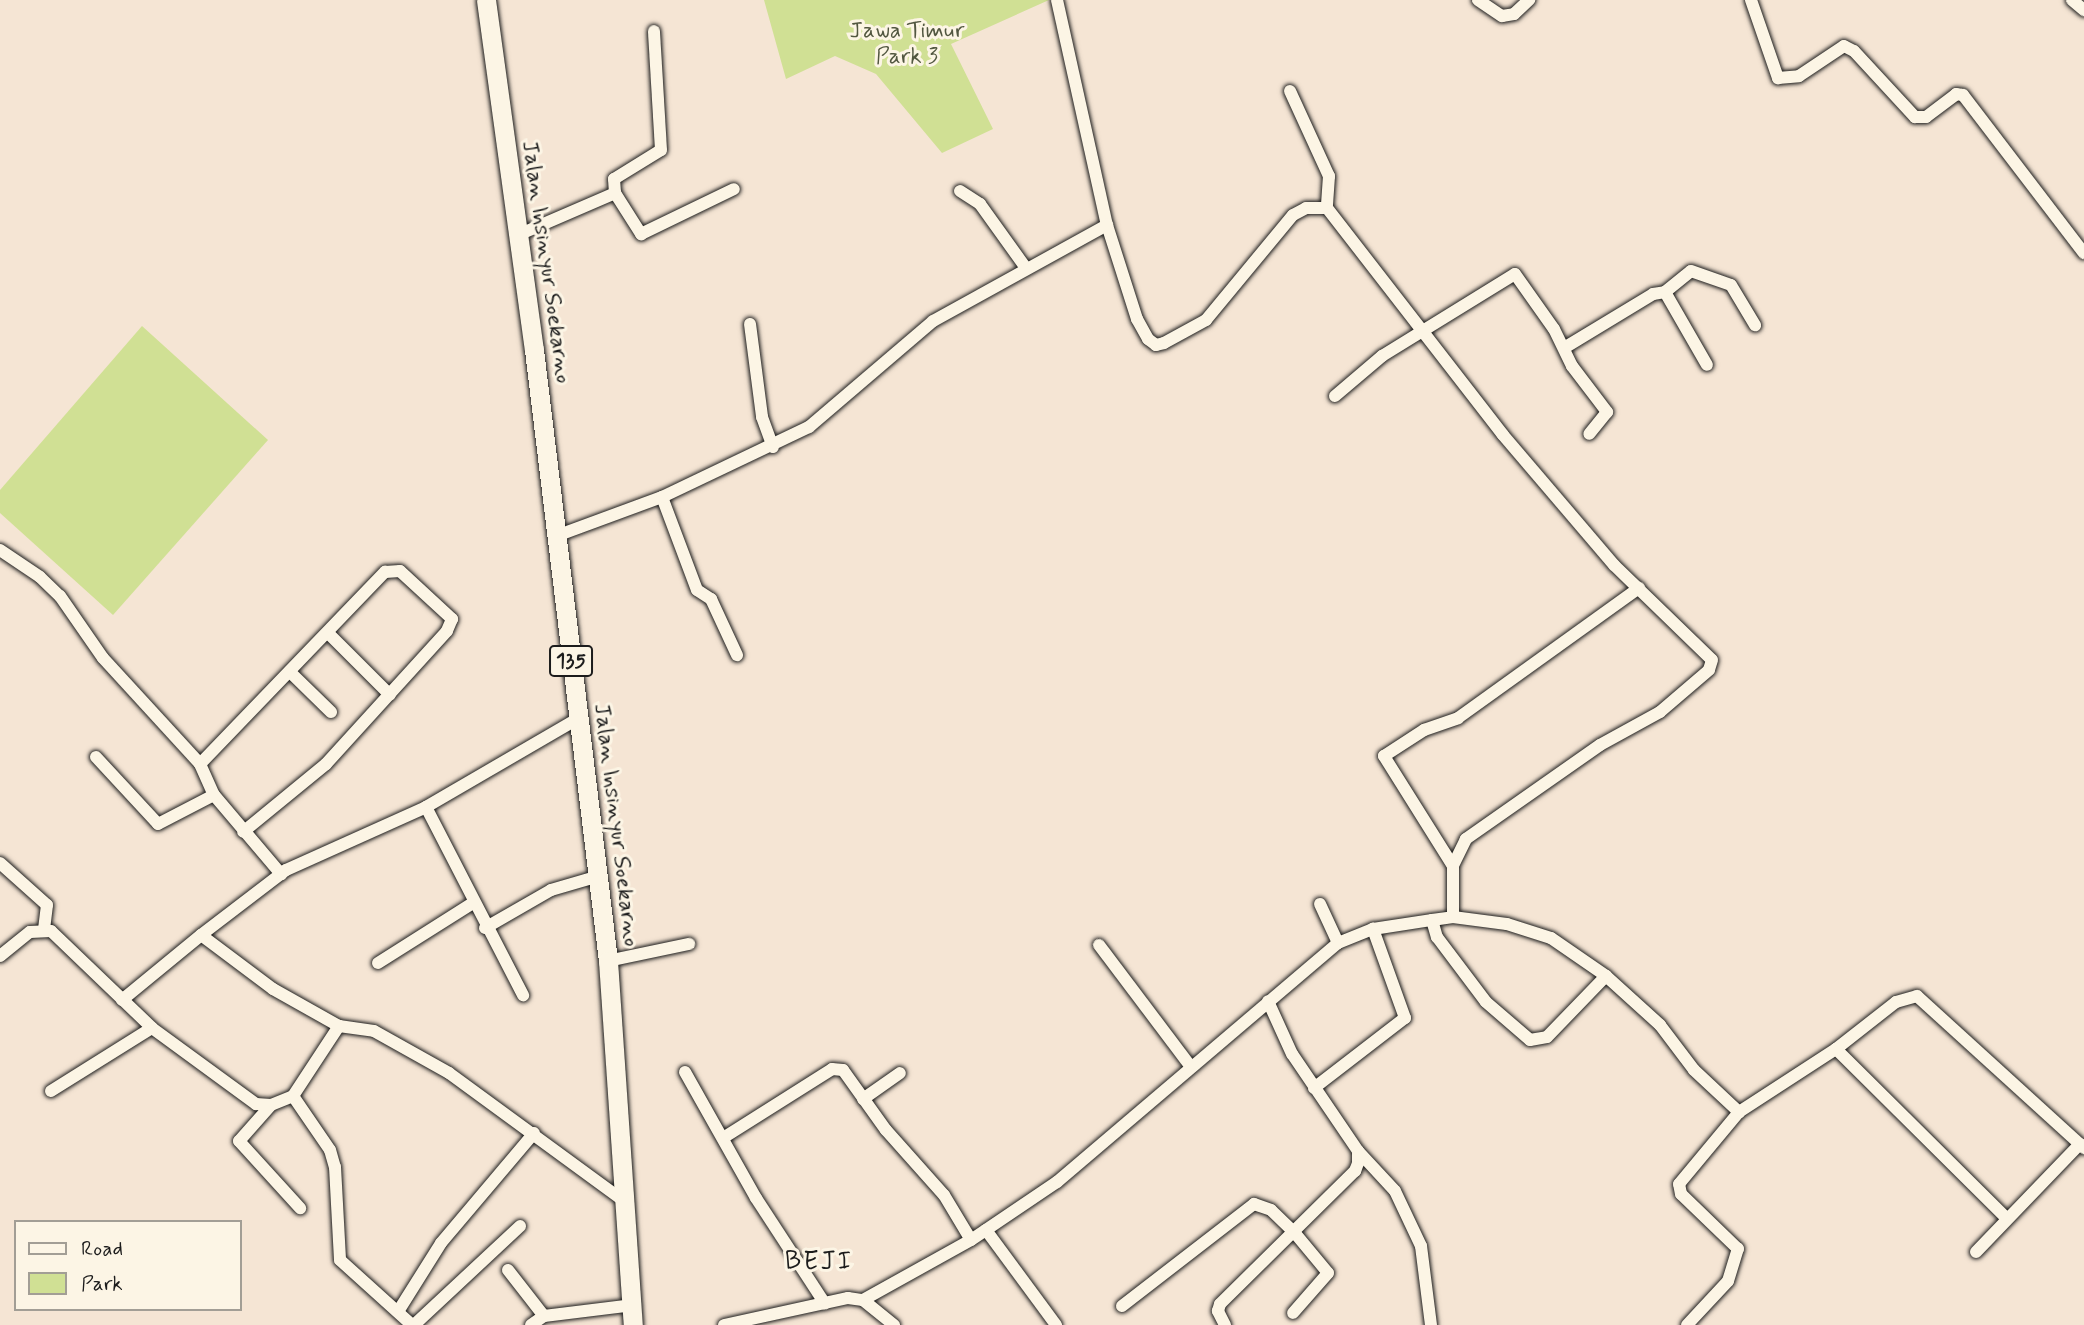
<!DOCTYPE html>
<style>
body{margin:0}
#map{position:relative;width:2084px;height:1325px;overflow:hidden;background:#f5e5d4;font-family:Mynerve,sans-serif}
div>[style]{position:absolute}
.green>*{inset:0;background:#d0e094}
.roads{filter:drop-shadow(0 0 2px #1c1c1c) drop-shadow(0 0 2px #1c1c1c)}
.street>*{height:12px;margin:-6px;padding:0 6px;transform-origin:6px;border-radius:6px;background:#fcf5e5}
.primary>*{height:19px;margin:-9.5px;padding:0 9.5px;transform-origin:9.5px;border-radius:9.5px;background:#fcf5e5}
span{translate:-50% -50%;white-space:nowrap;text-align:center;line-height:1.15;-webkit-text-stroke:6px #fcf5e5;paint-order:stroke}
.shield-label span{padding:2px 5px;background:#fcf5e5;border:2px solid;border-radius:5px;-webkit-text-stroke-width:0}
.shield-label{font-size:21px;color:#1c1c1c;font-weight:700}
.park-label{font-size:23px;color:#525740}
.street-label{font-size:23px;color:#1c1c1c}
.quarter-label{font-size:26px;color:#1c1c1c;letter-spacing:2px}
.legend{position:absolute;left:14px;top:1220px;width:228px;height:91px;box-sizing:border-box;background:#fcf5e5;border:2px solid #a29e95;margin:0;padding:9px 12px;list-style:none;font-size:21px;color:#1c1c1c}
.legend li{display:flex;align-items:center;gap:14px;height:35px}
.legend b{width:35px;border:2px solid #a29e95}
</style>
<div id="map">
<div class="green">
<div style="clip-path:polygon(764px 0,1049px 0,951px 44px,993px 129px,942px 153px,876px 74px,835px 56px,786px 79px)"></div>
<div style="clip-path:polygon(142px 326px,268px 440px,113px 615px,0 513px,0 490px)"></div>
</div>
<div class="roads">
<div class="street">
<div style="left:1057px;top:0;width:230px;rotate:77.5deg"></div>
<div style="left:1107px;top:225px;width:99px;rotate:72.3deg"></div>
<div style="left:1137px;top:319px;width:23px;rotate:61deg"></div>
<div style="left:1148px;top:339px;width:10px;rotate:37deg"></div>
<div style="left:1156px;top:345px;width:8px;rotate:-14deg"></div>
<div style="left:1164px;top:343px;width:48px;rotate:-28.7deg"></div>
<div style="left:1206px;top:320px;width:136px;rotate:-50.4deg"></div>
<div style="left:1293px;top:215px;width:15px;rotate:-28deg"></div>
<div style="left:1306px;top:208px;width:21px"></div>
<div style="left:1327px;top:208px;width:287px;rotate:52.2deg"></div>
<div style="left:1503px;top:435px;width:171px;rotate:49.5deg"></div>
<div style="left:1614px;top:565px;width:136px;rotate:44.1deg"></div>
<div style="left:1712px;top:660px;width:10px;rotate:107deg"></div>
<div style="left:1709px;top:670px;width:65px;rotate:139.4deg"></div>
<div style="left:1660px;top:712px;width:68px;rotate:151.2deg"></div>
<div style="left:1600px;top:745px;width:164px;rotate:145deg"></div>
<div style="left:1466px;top:839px;width:30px;rotate:116deg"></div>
<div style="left:1453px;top:866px;width:51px;rotate:90deg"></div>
<div style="left:1478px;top:0;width:29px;rotate:34deg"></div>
<div style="left:1502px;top:16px;width:12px;rotate:-9deg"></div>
<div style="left:1514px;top:14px;width:21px;rotate:-43deg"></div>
<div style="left:1751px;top:0;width:83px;rotate:70.9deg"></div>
<div style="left:1778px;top:78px;width:21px;rotate:-5deg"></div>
<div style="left:1799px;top:76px;width:54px;rotate:-33.7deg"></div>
<div style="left:1844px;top:46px;width:11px;rotate:27deg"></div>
<div style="left:1854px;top:51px;width:90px;rotate:47.3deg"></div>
<div style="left:1915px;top:117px;width:11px"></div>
<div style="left:1926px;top:117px;width:38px;rotate:-37deg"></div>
<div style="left:1956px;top:94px;width:7px;rotate:8deg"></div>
<div style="left:1963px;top:95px;width:199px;rotate:52.6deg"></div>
<div style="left:2072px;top:0;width:16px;rotate:40deg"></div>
<div style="left:1290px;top:91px;width:94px;rotate:65.4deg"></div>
<div style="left:1329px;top:176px;width:32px;rotate:94deg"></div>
<div style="left:960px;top:191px;width:24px;rotate:33deg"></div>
<div style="left:980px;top:204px;width:79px;rotate:54.3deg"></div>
<div style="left:615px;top:193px;width:49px;rotate:57.6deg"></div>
<div style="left:641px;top:234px;width:103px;rotate:-25.8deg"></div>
<div style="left:518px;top:235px;width:106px;rotate:-23.4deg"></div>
<div style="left:615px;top:193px;width:14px;rotate:-94deg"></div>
<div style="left:614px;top:179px;width:55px;rotate:-31.7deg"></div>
<div style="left:661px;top:150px;width:119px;rotate:-93.4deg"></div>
<div style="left:1665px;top:292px;width:84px;rotate:60.1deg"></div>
<div style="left:750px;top:324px;width:94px;rotate:82.6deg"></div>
<div style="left:762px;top:417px;width:32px;rotate:70deg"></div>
<div style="left:1564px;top:348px;width:104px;rotate:-31.2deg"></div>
<div style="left:1653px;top:294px;width:12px;rotate:-9deg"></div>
<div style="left:1665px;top:292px;width:33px;rotate:-39deg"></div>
<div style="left:1691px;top:271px;width:42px;rotate:19.3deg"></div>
<div style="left:1731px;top:285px;width:47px;rotate:59deg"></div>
<div style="left:1335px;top:396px;width:62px;rotate:-40.4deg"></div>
<div style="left:1382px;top:356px;width:156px;rotate:-31.7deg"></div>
<div style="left:1515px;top:274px;width:67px;rotate:54.7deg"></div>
<div style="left:1554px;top:329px;width:41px;rotate:64.1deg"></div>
<div style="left:1572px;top:366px;width:58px;rotate:52.7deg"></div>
<div style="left:1607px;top:412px;width:28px;rotate:129deg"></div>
<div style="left:662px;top:497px;width:99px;rotate:69.4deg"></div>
<div style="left:697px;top:590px;width:17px;rotate:33deg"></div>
<div style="left:711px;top:599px;width:62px;rotate:65.1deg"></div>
<div style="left:556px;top:536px;width:113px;rotate:-20.2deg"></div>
<div style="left:662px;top:497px;width:163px;rotate:-25.5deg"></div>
<div style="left:809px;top:427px;width:163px;rotate:-40.5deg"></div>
<div style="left:933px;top:321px;width:199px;rotate:-28.9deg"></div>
<div style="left:0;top:550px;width:48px;rotate:34deg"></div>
<div style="left:40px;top:577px;width:28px;rotate:44deg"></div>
<div style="left:60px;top:596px;width:75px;rotate:55.3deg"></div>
<div style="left:103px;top:658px;width:144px;rotate:47.5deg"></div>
<div style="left:200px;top:764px;width:34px;rotate:66deg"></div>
<div style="left:214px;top:795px;width:104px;rotate:49.7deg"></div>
<div style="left:329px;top:634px;width:86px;rotate:45deg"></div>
<div style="left:291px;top:673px;width:56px;rotate:44.3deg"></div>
<div style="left:96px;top:757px;width:91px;rotate:47.2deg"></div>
<div style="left:158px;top:824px;width:63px;rotate:-27.4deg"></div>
<div style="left:200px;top:764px;width:267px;rotate:-46.1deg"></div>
<div style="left:385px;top:572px;width:15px;rotate:-4deg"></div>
<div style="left:400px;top:571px;width:71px;rotate:42.7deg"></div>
<div style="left:452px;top:619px;width:13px;rotate:113deg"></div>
<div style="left:447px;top:631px;width:180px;rotate:132.3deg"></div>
<div style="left:326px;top:764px;width:107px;rotate:140.7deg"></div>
<div style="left:426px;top:807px;width:212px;rotate:62.7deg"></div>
<div style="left:0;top:863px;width:63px;rotate:41.8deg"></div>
<div style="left:47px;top:905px;width:25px;rotate:97deg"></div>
<div style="left:1453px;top:866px;width:130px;rotate:-122.1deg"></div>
<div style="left:1384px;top:756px;width:48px;rotate:-33deg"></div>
<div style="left:1424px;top:730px;width:36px;rotate:-19deg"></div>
<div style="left:1458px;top:718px;width:223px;rotate:-35.7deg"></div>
<div style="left:1320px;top:904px;width:43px;rotate:65.2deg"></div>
<div style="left:1432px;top:920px;width:18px;rotate:74deg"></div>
<div style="left:1437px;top:937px;width:81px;rotate:53deg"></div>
<div style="left:1486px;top:1002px;width:58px;rotate:40.8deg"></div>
<div style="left:1530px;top:1040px;width:17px;rotate:-10deg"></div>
<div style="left:1547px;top:1037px;width:85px;rotate:-46deg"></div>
<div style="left:485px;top:928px;width:76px;rotate:-29.9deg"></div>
<div style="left:551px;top:890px;width:50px;rotate:-16.3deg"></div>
<div style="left:201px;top:935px;width:107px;rotate:-37.4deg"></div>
<div style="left:286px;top:870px;width:154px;rotate:-24.2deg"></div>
<div style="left:426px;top:807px;width:175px;rotate:-30.2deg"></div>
<div style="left:1099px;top:945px;width:153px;rotate:53deg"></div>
<div style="left:0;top:956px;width:38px;rotate:-39deg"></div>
<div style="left:30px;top:932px;width:21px;rotate:-3deg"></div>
<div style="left:51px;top:931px;width:140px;rotate:43.8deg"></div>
<div style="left:152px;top:1028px;width:129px;rotate:36.2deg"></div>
<div style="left:256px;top:1104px;width:15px;rotate:4deg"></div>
<div style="left:271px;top:1105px;width:24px;rotate:-22deg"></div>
<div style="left:293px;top:1096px;width:84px;rotate:-56.7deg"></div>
<div style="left:608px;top:961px;width:83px;rotate:-11.9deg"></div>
<div style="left:378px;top:963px;width:112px;rotate:-32.3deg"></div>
<div style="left:122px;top:1000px;width:102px;rotate:-39.4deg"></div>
<div style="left:201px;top:935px;width:90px;rotate:36.9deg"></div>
<div style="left:273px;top:989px;width:76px;rotate:29.3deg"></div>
<div style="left:339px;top:1026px;width:35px;rotate:8deg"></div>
<div style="left:374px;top:1031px;width:86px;rotate:29.2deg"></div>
<div style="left:449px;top:1073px;width:218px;rotate:36.2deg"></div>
<div style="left:1836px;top:1049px;width:240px;rotate:44.8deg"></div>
<div style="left:685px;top:1072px;width:145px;rotate:60.6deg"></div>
<div style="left:756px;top:1198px;width:126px;rotate:56.9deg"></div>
<div style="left:1314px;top:1088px;width:115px;rotate:-37.6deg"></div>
<div style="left:1405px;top:1018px;width:95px;rotate:-109.8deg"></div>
<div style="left:51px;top:1091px;width:119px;rotate:-32deg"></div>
<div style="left:293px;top:1096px;width:65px;rotate:55.6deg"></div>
<div style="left:330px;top:1150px;width:18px;rotate:74deg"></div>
<div style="left:335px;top:1167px;width:93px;rotate:86.9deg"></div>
<div style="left:340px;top:1260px;width:97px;rotate:42.1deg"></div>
<div style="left:863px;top:1099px;width:45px;rotate:-35.1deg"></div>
<div style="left:271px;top:1105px;width:48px;rotate:131.6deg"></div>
<div style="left:239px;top:1141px;width:91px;rotate:47.7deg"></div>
<div style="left:723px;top:1138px;width:129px;rotate:-32.3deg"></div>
<div style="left:832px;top:1069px;width:11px;rotate:5deg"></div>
<div style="left:843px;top:1070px;width:74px;rotate:54.4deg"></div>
<div style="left:886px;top:1130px;width:87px;rotate:48.3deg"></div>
<div style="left:944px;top:1195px;width:52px;rotate:59deg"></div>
<div style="left:1358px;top:1151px;width:54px;rotate:47.2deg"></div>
<div style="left:1395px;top:1191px;width:61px;rotate:64.7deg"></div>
<div style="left:1421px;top:1246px;width:80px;rotate:82.8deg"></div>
<div style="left:986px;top:1230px;width:118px;rotate:53.6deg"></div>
<div style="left:1976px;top:1252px;width:150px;rotate:-46.1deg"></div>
<div style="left:508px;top:1270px;width:58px;rotate:52deg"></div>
<div style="left:863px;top:1300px;width:124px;rotate:-29.1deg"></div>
<div style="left:971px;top:1240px;width:104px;rotate:-34deg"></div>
<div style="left:1057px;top:1182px;width:369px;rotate:-40.4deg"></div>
<div style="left:1338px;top:943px;width:38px;rotate:-22deg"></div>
<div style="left:1373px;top:929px;width:60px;rotate:-8.7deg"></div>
<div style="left:1432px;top:920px;width:21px;rotate:-8deg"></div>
<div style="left:1453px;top:917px;width:54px;rotate:7.4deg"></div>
<div style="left:1507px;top:924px;width:46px;rotate:17.7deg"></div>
<div style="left:1551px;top:938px;width:67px;rotate:34.6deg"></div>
<div style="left:1606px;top:976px;width:73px;rotate:42.2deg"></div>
<div style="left:1660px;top:1025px;width:56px;rotate:52.9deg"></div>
<div style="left:1694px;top:1070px;width:62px;rotate:43deg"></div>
<div style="left:1739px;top:1112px;width:116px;rotate:-33deg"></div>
<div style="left:1836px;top:1049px;width:76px;rotate:-38.1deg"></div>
<div style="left:1896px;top:1002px;width:22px;rotate:-16deg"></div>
<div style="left:1917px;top:996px;width:226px;rotate:42.3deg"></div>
<div style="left:1122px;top:1306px;width:167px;rotate:-37.7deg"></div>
<div style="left:1254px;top:1204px;width:18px;rotate:19deg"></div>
<div style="left:1271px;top:1210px;width:32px;rotate:44deg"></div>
<div style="left:1294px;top:1232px;width:53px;rotate:50.3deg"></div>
<div style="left:1328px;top:1273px;width:53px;rotate:131.2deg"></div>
<div style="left:399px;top:1310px;width:79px;rotate:-57.9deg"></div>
<div style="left:441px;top:1243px;width:144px;rotate:-49.8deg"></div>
<div style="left:414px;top:1325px;width:145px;rotate:-43deg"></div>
<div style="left:531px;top:1325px;width:16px;rotate:-35deg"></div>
<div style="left:544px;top:1316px;width:90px;rotate:-7deg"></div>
<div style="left:724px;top:1325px;width:127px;rotate:-12.3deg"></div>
<div style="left:848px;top:1298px;width:15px;rotate:8deg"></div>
<div style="left:863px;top:1300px;width:40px;rotate:39deg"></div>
<div style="left:1225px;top:1325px;width:16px;rotate:-117deg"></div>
<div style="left:1218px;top:1311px;width:7px;rotate:-74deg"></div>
<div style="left:1220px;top:1304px;width:190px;rotate:-44.6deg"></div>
<div style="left:1355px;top:1171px;width:9px;rotate:-69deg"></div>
<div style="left:1358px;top:1163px;width:12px;rotate:-90deg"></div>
<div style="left:1358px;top:1151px;width:117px;rotate:-124.2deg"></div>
<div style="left:1292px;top:1054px;width:58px;rotate:-114.4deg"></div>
<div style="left:1687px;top:1325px;width:60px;rotate:-47deg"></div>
<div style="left:1728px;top:1281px;width:34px;rotate:-73deg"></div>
<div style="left:1738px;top:1249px;width:79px;rotate:-136deg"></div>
<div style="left:1681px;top:1194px;width:10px;rotate:-101deg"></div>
<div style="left:1679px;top:1184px;width:94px;rotate:-50.2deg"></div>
</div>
<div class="primary">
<div style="left:486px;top:0;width:353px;rotate:82.2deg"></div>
<div style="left:534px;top:350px;width:615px;rotate:83.09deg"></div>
<div style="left:608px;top:961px;width:365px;rotate:86.1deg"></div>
</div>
</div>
<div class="shield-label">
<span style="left:571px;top:661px">135</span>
</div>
<div class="park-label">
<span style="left:907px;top:44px">Jawa Timur<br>Park 3</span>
</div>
<div class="street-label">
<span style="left:546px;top:262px;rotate:82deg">Jalan Insinyur Soekarno</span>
<span style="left:616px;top:825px;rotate:83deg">Jalan Insinyur Soekarno</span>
</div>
<div class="quarter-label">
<span style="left:819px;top:1263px">BEJI</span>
</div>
<ul class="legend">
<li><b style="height:9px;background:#fcf5e5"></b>Road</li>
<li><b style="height:19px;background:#d0e094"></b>Park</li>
</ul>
</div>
